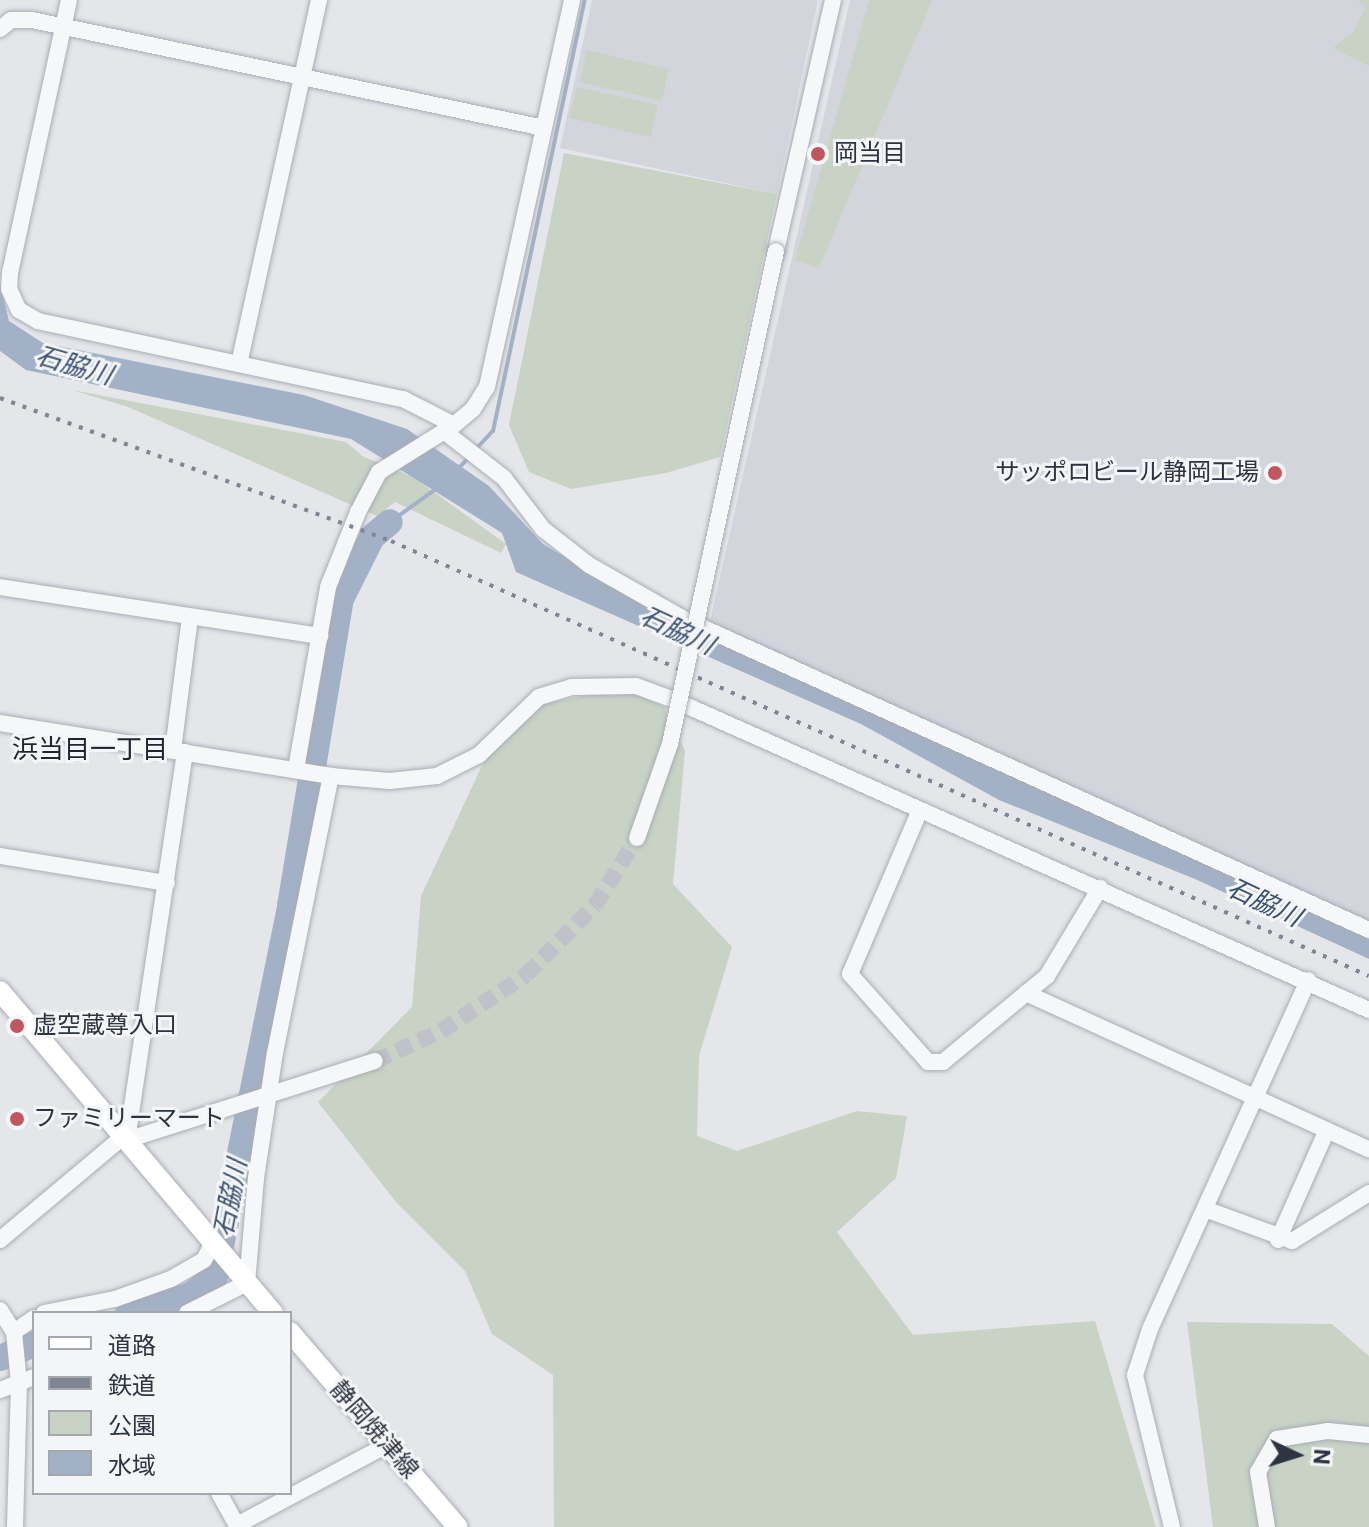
<!DOCTYPE html>
<meta charset="utf-8">
<style>
body{margin:0}
#map{position:relative;width:1369px;height:1527px;overflow:hidden;background:#e4e6ea;font-family:Roboto,"Noto Sans JP",sans-serif}
div>[style]{position:absolute}
.built>*{inset:0;background:#d2d5dc}
.green>*{inset:0;background:#c8d3c6}
.water>*{inset:0;background:#a3b1c6}
.stream>*{height:4px;margin:-2px;padding:0 2px;transform-origin:2px;border-radius:2px;background:#a3b1c6}
.river>*{height:26px;margin:-13px;padding:0 13px;transform-origin:13px;border-radius:13px;background:#a3b1c6}
.minor-tunnel>*{height:16px;margin-top:-8px;transform-origin:0;background:repeating-linear-gradient(90deg,#bfc2c8 0 16px,transparent 0 24px)}
.roads{filter:drop-shadow(0 0 2px #a9adb4) drop-shadow(0 0 2px #a9adb4)}
.minor>*{height:16px;margin:-8px;padding:0 8px;transform-origin:8px;border-radius:8px;background:#f6f7f9}
.major>*{height:20px;margin:-10px;padding:0 10px;transform-origin:10px;border-radius:10px;background:#fff}
.rail>*{height:4px;margin-top:-2px;transform-origin:0;background:repeating-linear-gradient(90deg,#7f8592 0 4px,transparent 0 12px)}
.bridges{filter:drop-shadow(0 0 2px #a9adb4) drop-shadow(0 0 2px #a9adb4)}
.minor-bridge>*{height:16px;margin:-8px;padding:0 8px;transform-origin:8px;border-radius:8px;background:#f6f7f9}
.dots>*{width:22px;height:22px;translate:-50% -50%;box-sizing:border-box;border:4px solid #f3f5f7;border-radius:50%}
span{translate:-50% -50%;white-space:nowrap;text-align:center;line-height:1.15;-webkit-text-stroke:6px #f3f5f7;paint-order:stroke}
.poi-label{font-size:24px;color:#2d3340}
.left{translate:0 -50%;text-align:left}
.right{translate:-100% -50%;text-align:right}
.street-label{font-size:24px;color:#2d3340}
.water-label{font-size:26px;color:#3b5070;font-style:italic}
.neighbourhood-label{font-size:26px;color:#1f2432}
.legend{position:absolute;left:32px;top:1311px;width:260px;height:184px;box-sizing:border-box;background:#f3f5f7;border:2px solid #a4a7ae;margin:0;padding:10px 14px;list-style:none;font-size:24px;color:#2d3340}
.legend li{display:flex;align-items:center;gap:16px;height:40px}
.legend b{width:40px;border:2px solid #a4a7ae}
.north{position:absolute;left:1257px;top:1415px;width:80px;height:80px;-webkit-text-stroke:6px #f3f5f7;paint-order:stroke;rotate:94deg;font-size:22px;font-weight:700;line-height:32px;text-align:center;color:#2d3340}
.north::after{content:'';display:block;margin:auto;width:28px;height:36px;background:#2d3340;clip-path:polygon(50% 0,100% 100%,50% 72%,0 100%)}
</style>
<div id="map">
<div class="built">
<div style="clip-path:polygon(592px 0,818px 0,777px 194px,560px 148px)"></div>
<div style="clip-path:polygon(850px 0,1369px 0,1369px 924px,709px 626px)"></div>
</div>
<div class="green">
<div style="clip-path:polygon(869px 0,932px 0,819px 268px,795px 260px)"></div>
<div style="clip-path:polygon(1358px 0,1369px 0,1369px 66px,1333px 48px,1353px 32px,1365px 8px)"></div>
<div style="clip-path:polygon(587px 50px,669px 69px,662px 101px,580px 82px)"></div>
<div style="clip-path:polygon(577px 87px,658px 105px,651px 137px,569px 118px)"></div>
<div style="clip-path:polygon(564px 153px,777px 194px,720px 457px,666px 473px,571px 489px,529px 472px,509px 425px)"></div>
<div style="clip-path:polygon(72px 390px,346px 442px,364px 457px,413px 477px,506px 544px,501px 553px,395px 502px,377px 516px,128px 407px)"></div>
<div style="clip-path:polygon(622px 688px,664px 707px,685px 751px,673px 884px,732px 947px,699px 1056px,697px 1136px,737px 1151px,857px 1111px,907px 1116px,896px 1178px,837px 1232px,913px 1335px,1095px 1321px,1156px 1527px,554px 1527px,553px 1375px,492px 1334px,465px 1271px,396px 1202px,318px 1102px,412px 1007px,421px 896px,487px 755px,544px 704px)"></div>
<div style="clip-path:polygon(1187px 1322px,1332px 1324px,1369px 1356px,1369px 1527px,1213px 1527px)"></div>
</div>
<div class="water">
<div style="clip-path:polygon(0 284px,9px 321px,43px 343px,304px 395px,407px 429px,489px 486px,543px 544px,677px 623px,1369px 939px,1369px 959px,1195px 879px,999px 800px,861px 724px,516px 572px,502px 533px,351px 439px,26px 370px,0 351px)"></div>
</div>
<div class="stream">
<div style="left:476px;top:449px;width:25px;rotate:-47deg"></div>
<div style="left:493px;top:431px;width:441px;rotate:-78deg"></div>
<div style="left:457px;top:470px;width:19px;rotate:-47deg"></div>
<div style="left:390px;top:522px;width:57px;rotate:-35.7deg"></div>
</div>
<div class="river">
<div style="left:128px;top:1313px;width:66px;rotate:-15.9deg"></div>
<div style="left:191px;top:1295px;width:31px;rotate:-38deg"></div>
<div style="left:215px;top:1276px;width:378px;rotate:-78.5deg"></div>
<div style="left:290px;top:906px;width:311px;rotate:-80.6deg"></div>
<div style="left:341px;top:599px;width:69px;rotate:-63.4deg"></div>
<div style="left:372px;top:537px;width:23px;rotate:-40deg"></div>
<div style="left:0;top:1358px;width:37px;rotate:-22deg"></div>
</div>
<div class="minor-tunnel">
<div style="left:375px;top:1061px;width:72px;rotate:-24.4deg"></div>
<div style="left:441px;top:1031px;width:102px;rotate:-33.4deg"></div>
<div style="left:526px;top:975px;width:98px;rotate:-45.4deg"></div>
<div style="left:595px;top:905px;width:79px;rotate:-57.9deg"></div>
</div>
<div class="roads">
<div class="minor">
<div style="left:69px;top:0;width:278px;rotate:102.2deg"></div>
<div style="left:10px;top:272px;width:17px;rotate:93deg"></div>
<div style="left:9px;top:289px;width:23px;rotate:65deg"></div>
<div style="left:19px;top:310px;width:22px;rotate:30deg"></div>
<div style="left:38px;top:321px;width:373px;rotate:12.1deg"></div>
<div style="left:403px;top:399px;width:57px;rotate:27deg"></div>
<div style="left:0;top:29px;width:14px;rotate:-39deg"></div>
<div style="left:11px;top:20px;width:21px"></div>
<div style="left:32px;top:20px;width:523px;rotate:11.91deg"></div>
<div style="left:776px;top:251px;width:257px;rotate:-77.2deg"></div>
<div style="left:239px;top:364px;width:373px;rotate:-77.6deg"></div>
<div style="left:445px;top:432px;width:75px;rotate:37.9deg"></div>
<div style="left:504px;top:478px;width:64px;rotate:52.6deg"></div>
<div style="left:543px;top:529px;width:58px;rotate:38deg"></div>
<div style="left:589px;top:565px;width:109px;rotate:29.6deg"></div>
<div style="left:684px;top:619px;width:752px;rotate:24.42deg"></div>
<div style="left:0;top:587px;width:324px;rotate:8.7deg"></div>
<div style="left:0;top:723px;width:335px;rotate:9.1deg"></div>
<div style="left:173px;top:750px;width:134px;rotate:-82.7deg"></div>
<div style="left:185px;top:752px;width:392px;rotate:98.5deg"></div>
<div style="left:127px;top:1140px;width:260px;rotate:-17.7deg"></div>
<div style="left:296px;top:769px;width:185px;rotate:-80deg"></div>
<div style="left:328px;top:587px;width:81px;rotate:-68.2deg"></div>
<div style="left:358px;top:512px;width:45px;rotate:-62.3deg"></div>
<div style="left:379px;top:472px;width:89px;rotate:-32.1deg"></div>
<div style="left:454px;top:425px;width:25px;rotate:-40deg"></div>
<div style="left:473px;top:409px;width:26px;rotate:-58deg"></div>
<div style="left:487px;top:387px;width:396px;rotate:-77.6deg"></div>
<div style="left:920px;top:810px;width:178px;rotate:113.1deg"></div>
<div style="left:850px;top:974px;width:118px;rotate:48.4deg"></div>
<div style="left:928px;top:1062px;width:15px"></div>
<div style="left:943px;top:1062px;width:135px;rotate:-39.6deg"></div>
<div style="left:1047px;top:976px;width:103px;rotate:-58.9deg"></div>
<div style="left:0;top:856px;width:169px;rotate:9.2deg"></div>
<div style="left:1026px;top:993px;width:377px;rotate:24.5deg"></div>
<div style="left:1205px;top:1209px;width:93px;rotate:20.2deg"></div>
<div style="left:1292px;top:1241px;width:91px;rotate:-31.9deg"></div>
<div style="left:0;top:1240px;width:162px;rotate:-40deg"></div>
<div style="left:1278px;top:1240px;width:120px;rotate:-66deg"></div>
<div style="left:0;top:1310px;width:26px;rotate:58deg"></div>
<div style="left:14px;top:1332px;width:51px;rotate:84.4deg"></div>
<div style="left:19px;top:1383px;width:144px;rotate:91.6deg"></div>
<div style="left:44px;top:1313px;width:72px;rotate:-11.2deg"></div>
<div style="left:115px;top:1299px;width:59px;rotate:-19.7deg"></div>
<div style="left:171px;top:1279px;width:38px;rotate:-30deg"></div>
<div style="left:204px;top:1260px;width:20px;rotate:-63deg"></div>
<div style="left:187px;top:1313px;width:67px;rotate:-26.6deg"></div>
<div style="left:247px;top:1283px;width:105px;rotate:-85.1deg"></div>
<div style="left:256px;top:1178px;width:126px;rotate:-81.4deg"></div>
<div style="left:275px;top:1053px;width:283px;rotate:-78.6deg"></div>
<div style="left:331px;top:776px;width:59px;rotate:4.8deg"></div>
<div style="left:390px;top:781px;width:47px;rotate:-6.1deg"></div>
<div style="left:437px;top:776px;width:47px;rotate:-26.6deg"></div>
<div style="left:479px;top:755px;width:83px;rotate:-44deg"></div>
<div style="left:539px;top:697px;width:34px;rotate:-17deg"></div>
<div style="left:571px;top:687px;width:65px;rotate:-0.9deg"></div>
<div style="left:636px;top:686px;width:40px;rotate:20.2deg"></div>
<div style="left:674px;top:700px;width:761px;rotate:24.04deg"></div>
<div style="left:14px;top:1332px;width:24px;rotate:-35deg"></div>
<div style="left:0;top:1390px;width:36px;rotate:-21deg"></div>
<div style="left:219px;top:1493px;width:39px;rotate:61deg"></div>
<div style="left:237px;top:1525px;width:170px;rotate:-28.1deg"></div>
<div style="left:1172px;top:1527px;width:156px;rotate:-103.7deg"></div>
<div style="left:1135px;top:1375px;width:48px;rotate:-71.9deg"></div>
<div style="left:1150px;top:1329px;width:383px;rotate:-65.6deg"></div>
<div style="left:1267px;top:1527px;width:56px;rotate:-99.3deg"></div>
<div style="left:1258px;top:1472px;width:38px;rotate:-60deg"></div>
<div style="left:1277px;top:1439px;width:52px;rotate:-8.9deg"></div>
<div style="left:1328px;top:1431px;width:41px;rotate:5.6deg"></div>
</div>
<div class="major">
<div style="left:0;top:991px;width:422px;rotate:49.7deg"></div>
<div style="left:290px;top:1332px;width:257px;rotate:49.3deg"></div>
</div>
</div>
<div class="rail">
<div style="left:0;top:398px;width:416px;rotate:20.1deg"></div>
<div style="left:391px;top:541px;width:1070px;rotate:23.98deg"></div>
</div>
<div class="bridges">
<div class="minor-bridge">
<div style="left:637px;top:838px;width:100px;rotate:-70.7deg"></div>
<div style="left:670px;top:744px;width:504px;rotate:-77.87deg"></div>
</div>
</div>
<div class="dots">
<div style="left:818px;top:154px;background:#c05760"></div>
<div style="left:1275px;top:473px;background:#c05760"></div>
<div style="left:17px;top:1026px;background:#c05760"></div>
<div style="left:17px;top:1119px;background:#c05760"></div>
</div>
<div class="poi-label">
<span class="left" style="left:834px;top:154px">岡当目</span>
<span class="right" style="left:1259px;top:473px">サッポロビール静岡工場</span>
<span class="left" style="left:33px;top:1026px">虚空蔵尊入口</span>
<span class="left" style="left:33px;top:1119px">ファミリーマート</span>
</div>
<div class="street-label">
<span style="left:374px;top:1430px;rotate:49deg">静岡焼津線</span>
</div>
<div class="water-label">
<span style="left:74px;top:366px;rotate:16deg">石脇川</span>
<span style="left:677px;top:631px;rotate:25deg">石脇川</span>
<span style="left:1264px;top:903px;rotate:25deg">石脇川</span>
<span style="left:231px;top:1198px;rotate:-79deg">石脇川</span>
</div>
<div class="neighbourhood-label">
<span style="left:90px;top:750px">浜当目一丁目</span>
</div>
<ul class="legend">
<li><b style="height:10px;background:#fff"></b>道路</li>
<li><b style="height:10px;background:#7f8592"></b>鉄道</li>
<li><b style="height:22px;background:#c8d3c6"></b>公園</li>
<li><b style="height:22px;background:#a3b1c6"></b>水域</li>
</ul>
<div class="north">N</div>
</div>
